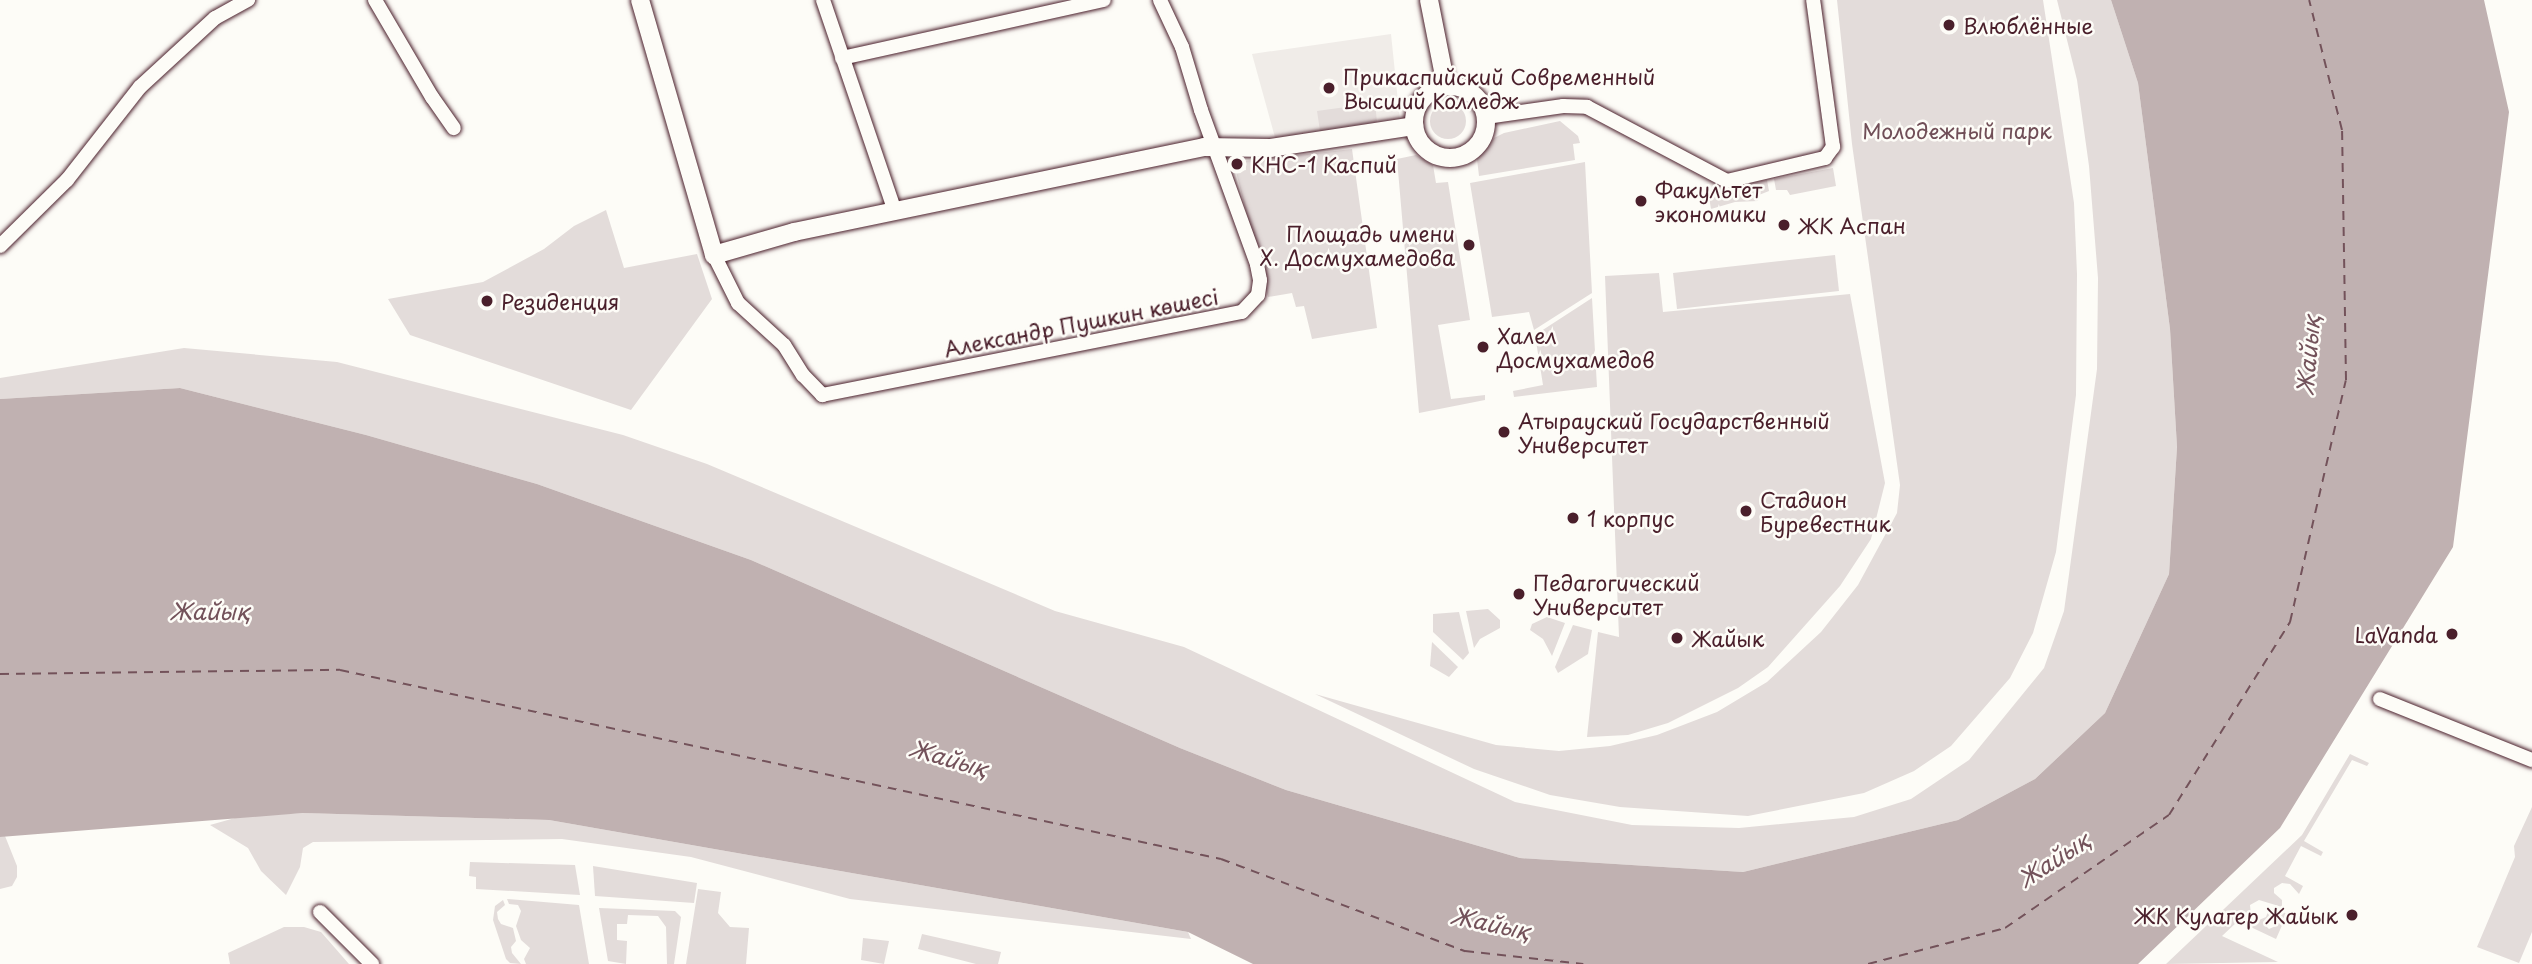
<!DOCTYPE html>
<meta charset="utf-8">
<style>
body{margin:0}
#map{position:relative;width:2532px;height:964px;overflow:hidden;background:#fdfcf7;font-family:"Playpen Sans",sans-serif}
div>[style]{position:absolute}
.built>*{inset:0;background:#f0ece8}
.green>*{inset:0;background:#e3dcda}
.round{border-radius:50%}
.water>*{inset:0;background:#c0b1b1}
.ferry>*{height:2px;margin-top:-1px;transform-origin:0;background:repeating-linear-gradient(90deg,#73525a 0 9px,transparent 0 16px)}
.roads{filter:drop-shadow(0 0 2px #4a1f2b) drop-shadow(0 0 2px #4a1f2b)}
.minor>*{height:14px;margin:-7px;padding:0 7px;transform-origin:7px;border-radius:7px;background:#fdfcf7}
.tertiary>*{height:18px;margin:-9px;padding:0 9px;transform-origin:9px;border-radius:9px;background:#fdfcf7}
.tertiary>.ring{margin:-9px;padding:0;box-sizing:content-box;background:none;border:18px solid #fdfcf7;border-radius:50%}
.dots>*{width:19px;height:19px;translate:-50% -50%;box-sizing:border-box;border:4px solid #fdfcf7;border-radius:50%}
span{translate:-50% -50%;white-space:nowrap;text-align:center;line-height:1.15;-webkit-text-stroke:5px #fdfcf7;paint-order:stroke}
.poi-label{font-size:21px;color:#4a1f2b}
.left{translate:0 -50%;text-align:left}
.right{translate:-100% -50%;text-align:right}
.park-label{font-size:21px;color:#704e57}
.street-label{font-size:21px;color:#4a1f2b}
.water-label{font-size:23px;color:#73525a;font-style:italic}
</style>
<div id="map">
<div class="built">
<div style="clip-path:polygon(1391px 34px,1400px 121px,1276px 141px,1252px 54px)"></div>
</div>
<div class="green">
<div style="clip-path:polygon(1837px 0,2043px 0,2074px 203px,2077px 274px,2076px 395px,2056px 552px,2033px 633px,2010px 678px,1951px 746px,1914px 771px,1864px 793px,1748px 816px,1620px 807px,1550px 795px,1474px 769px,1315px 694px,1496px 745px,1559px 751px,1610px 746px,1657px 735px,1717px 712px,1767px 682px,1821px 632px,1858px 585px,1897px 513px,1900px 485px,1852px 144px)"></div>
<div style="clip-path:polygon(2057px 0,2111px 0,2138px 83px,2170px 329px,2177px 447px,2169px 574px,2105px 713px,2035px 779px,1958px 820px,1743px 872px,1520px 858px,1286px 790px,1180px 748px,751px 560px,537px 484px,366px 435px,180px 388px,0 399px,0 378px,184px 348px,337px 362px,623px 435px,707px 464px,1055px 611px,1184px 647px,1515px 802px,1632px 825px,1739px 828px,1854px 817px,1911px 799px,1969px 760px,2044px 668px,2064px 611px,2097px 369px,2098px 278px,2089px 166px,2077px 80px)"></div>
<div class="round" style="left:1430px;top:103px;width:36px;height:36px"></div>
<div style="clip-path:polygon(1375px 103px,1377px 122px,1320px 131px,1317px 111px)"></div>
<div style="clip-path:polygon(1560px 121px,1578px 136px,1580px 143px,1573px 144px,1575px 160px,1479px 176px,1477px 159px,1494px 138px,1504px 133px)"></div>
<div style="clip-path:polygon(1352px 149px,1377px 328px,1312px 339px,1304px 306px,1296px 307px,1292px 293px,1268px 297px,1236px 172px,1246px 170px,1245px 161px)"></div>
<div style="clip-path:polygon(1416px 155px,1433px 165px,1436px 183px,1448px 182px,1470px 320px,1438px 325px,1451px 399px,1485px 395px,1485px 400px,1419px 413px,1397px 159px)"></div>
<div style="clip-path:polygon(1585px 162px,1592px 293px,1534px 330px,1529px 312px,1492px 317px,1470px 183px)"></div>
<div style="clip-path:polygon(1833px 168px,1836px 186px,1790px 195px,1787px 190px,1776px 190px,1774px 179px)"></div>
<div style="clip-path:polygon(1767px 180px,1769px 191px,1759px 195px,1758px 201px,1735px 202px,1711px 209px,1708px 191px)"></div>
<div style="clip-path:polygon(606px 210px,624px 268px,697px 254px,712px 299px,631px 410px,410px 335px,388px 299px,483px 282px,544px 249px,574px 226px)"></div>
<div style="clip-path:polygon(1835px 255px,1839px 291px,1677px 309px,1673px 273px)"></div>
<div style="clip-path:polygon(1659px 273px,1663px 312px,1850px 294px,1885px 483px,1871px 539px,1840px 586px,1768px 667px,1738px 688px,1668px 723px,1628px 735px,1587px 737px,1598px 632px,1619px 637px,1605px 276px)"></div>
<div style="clip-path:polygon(1592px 298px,1597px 387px,1514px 397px,1513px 391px,1543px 385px,1535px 335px)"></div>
<div style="clip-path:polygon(1488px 609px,1500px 620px,1500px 628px,1480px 639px,1474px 648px,1466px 611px)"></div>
<div style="clip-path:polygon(1459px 612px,1469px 653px,1463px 660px,1433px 632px,1433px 614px)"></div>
<div style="clip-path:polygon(1547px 617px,1565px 623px,1552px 656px,1543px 639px,1530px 630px,1532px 624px)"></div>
<div style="clip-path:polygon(1573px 625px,1592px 630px,1588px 654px,1558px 673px,1555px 667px)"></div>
<div style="clip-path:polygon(1432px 642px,1458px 667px,1449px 677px,1430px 666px)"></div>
<div style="clip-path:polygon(2350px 754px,2369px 763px,2367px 766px,2352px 760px,2304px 841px,2323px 852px,2321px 856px,2301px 846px,2285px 876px,2303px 886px,2299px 894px,2290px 884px,2282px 883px,2274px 888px,2274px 893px,2282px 900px,2282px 907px,2259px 900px,2250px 905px,2251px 915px,2259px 920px,2266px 917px,2269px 909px,2279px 910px,2266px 920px,2264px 924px,2269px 929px,2278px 925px,2277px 919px,2283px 912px,2287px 914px,2276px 939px,2238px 921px,2222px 936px,2278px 962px,2166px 964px,2302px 835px)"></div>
<div style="clip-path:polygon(2532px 807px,2532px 932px,2519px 963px,2477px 947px,2515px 857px,2514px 846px)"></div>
<div style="clip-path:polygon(304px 813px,549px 820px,1188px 932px,1191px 939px,850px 899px,691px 857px,562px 839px,313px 842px,303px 848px,300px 867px,286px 895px,261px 871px,248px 848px,210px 825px,242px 816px)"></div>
<div style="clip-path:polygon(5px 836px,17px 866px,17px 877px,12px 886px,0 889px,0 837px)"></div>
<div style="clip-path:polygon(470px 862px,575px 865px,580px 895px,476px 889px,476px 877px,469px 876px)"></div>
<div style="clip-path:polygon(593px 866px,697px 883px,694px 903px,595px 896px)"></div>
<div style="clip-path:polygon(698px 889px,721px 892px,718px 913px,730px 927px,749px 928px,746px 964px,686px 964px)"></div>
<div style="clip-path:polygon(507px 899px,579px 905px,589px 964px,526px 964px,524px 959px,530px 948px,521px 940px,516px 926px,521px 911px,518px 905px,509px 904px)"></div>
<div style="clip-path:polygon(503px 900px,505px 905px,497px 912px,498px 919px,501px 924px,513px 928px,516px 941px,511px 947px,512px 953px,521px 964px,510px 963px,506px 959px,493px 920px,495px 906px)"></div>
<div style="clip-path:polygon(599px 908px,675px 911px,681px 917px,674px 964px,667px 964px,666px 927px,658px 916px,628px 915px,627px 924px,617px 924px,617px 940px,627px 941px,626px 964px,608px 961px)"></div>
<div style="clip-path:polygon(284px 927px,304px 927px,321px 932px,349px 964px,230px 964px,228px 953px)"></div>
<div style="clip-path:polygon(922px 934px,1001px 952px,998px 964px,976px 964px,918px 949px)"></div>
<div style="clip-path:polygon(863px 938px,889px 941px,884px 964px,861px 960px)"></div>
</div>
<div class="water">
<div style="clip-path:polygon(2111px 0,2484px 0,2509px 112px,2453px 547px,2280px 828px,2138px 964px,1253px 964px,1188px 932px,549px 820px,303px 813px,0 837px,0 399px,180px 388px,366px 435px,537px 484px,751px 560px,1180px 748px,1286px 790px,1520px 858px,1743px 872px,1958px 820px,2035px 779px,2105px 713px,2169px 574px,2177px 447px,2170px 329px,2138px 83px)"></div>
</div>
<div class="ferry">
<div style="left:0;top:674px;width:340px;rotate:-0.7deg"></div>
<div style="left:340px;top:670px;width:901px;rotate:12.11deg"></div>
<div style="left:1221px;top:859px;width:261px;rotate:20.7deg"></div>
<div style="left:1465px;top:951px;width:119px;rotate:6.3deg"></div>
<div style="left:1868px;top:964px;width:142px;rotate:-14.7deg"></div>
<div style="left:2005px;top:928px;width:199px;rotate:-34.6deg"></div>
<div style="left:2169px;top:815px;width:228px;rotate:-57.9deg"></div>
<div style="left:2290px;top:622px;width:248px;rotate:-77deg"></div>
<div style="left:2346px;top:380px;width:250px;rotate:-90.9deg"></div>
<div style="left:2342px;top:130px;width:134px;rotate:-104.2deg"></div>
</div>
<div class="roads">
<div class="minor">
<div style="left:375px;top:0;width:113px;rotate:59.6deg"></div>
<div style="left:432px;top:97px;width:38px;rotate:55deg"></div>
<div style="left:823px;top:0;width:223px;rotate:71.2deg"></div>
<div style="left:842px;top:58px;width:268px;rotate:-12.5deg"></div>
<div style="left:1486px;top:117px;width:78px;rotate:-8.1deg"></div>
<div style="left:1563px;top:106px;width:24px;rotate:2deg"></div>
<div style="left:1587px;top:107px;width:158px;rotate:27.9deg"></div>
<div style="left:1727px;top:181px;width:101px;rotate:-13.2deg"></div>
<div style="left:1825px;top:158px;width:14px;rotate:-54deg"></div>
<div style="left:1833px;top:147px;width:148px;rotate:-97.7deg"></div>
<div style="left:0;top:246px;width:94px;rotate:-44.6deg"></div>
<div style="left:67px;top:180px;width:118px;rotate:-51.9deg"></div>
<div style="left:140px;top:87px;width:102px;rotate:-42.6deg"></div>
<div style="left:215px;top:18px;width:38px;rotate:-29deg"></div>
<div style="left:714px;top:255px;width:54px;rotate:63.4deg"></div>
<div style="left:738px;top:303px;width:62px;rotate:42.4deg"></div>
<div style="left:784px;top:345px;width:36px;rotate:58deg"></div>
<div style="left:803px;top:375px;width:28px;rotate:46deg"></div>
<div style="left:822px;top:395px;width:428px;rotate:-11.2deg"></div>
<div style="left:1242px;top:312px;width:23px;rotate:-47deg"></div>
<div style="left:1258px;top:295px;width:15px;rotate:-82deg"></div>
<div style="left:1260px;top:280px;width:16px;rotate:-101deg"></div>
<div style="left:1257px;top:264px;width:164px;rotate:-110deg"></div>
<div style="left:1201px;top:110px;width:66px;rotate:-106.8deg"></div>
<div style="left:1182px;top:47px;width:52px;rotate:-115.1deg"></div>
<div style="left:2380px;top:699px;width:164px;rotate:21.9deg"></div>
<div style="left:320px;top:912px;width:74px;rotate:45deg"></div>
</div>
<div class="tertiary">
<div style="left:640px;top:0;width:266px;rotate:73.8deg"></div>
<div style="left:714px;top:255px;width:83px;rotate:-16deg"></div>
<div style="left:794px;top:232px;width:419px;rotate:-11.7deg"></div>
<div style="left:1204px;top:147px;width:66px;rotate:0.9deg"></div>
<div style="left:1270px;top:148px;width:146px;rotate:-8.7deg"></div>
<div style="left:1429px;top:0;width:88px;rotate:78.8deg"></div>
<div class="ring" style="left:1414px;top:86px;width:54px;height:54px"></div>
</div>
</div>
<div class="dots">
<div style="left:1949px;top:25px;background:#4a1f2b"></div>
<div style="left:1329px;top:88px;background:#4a1f2b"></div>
<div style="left:1237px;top:164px;background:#4a1f2b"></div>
<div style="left:1641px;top:201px;background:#4a1f2b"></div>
<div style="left:1784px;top:225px;background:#4a1f2b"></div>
<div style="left:1469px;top:245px;background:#4a1f2b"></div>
<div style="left:487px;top:301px;background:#4a1f2b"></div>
<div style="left:1483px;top:347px;background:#4a1f2b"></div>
<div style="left:1504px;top:432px;background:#4a1f2b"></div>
<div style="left:1746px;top:511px;background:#4a1f2b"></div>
<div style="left:1573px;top:518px;background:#4a1f2b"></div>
<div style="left:1519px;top:594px;background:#4a1f2b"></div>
<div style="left:2452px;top:634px;background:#4a1f2b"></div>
<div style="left:1677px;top:638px;background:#4a1f2b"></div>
<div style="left:2352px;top:915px;background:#4a1f2b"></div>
</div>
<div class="poi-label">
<span class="left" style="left:1963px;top:25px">Влюблённые</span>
<span class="left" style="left:1343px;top:88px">Прикаспийский Современный<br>Высший Колледж</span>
<span class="left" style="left:1251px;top:164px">КНС-1 Каспий</span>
<span class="left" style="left:1655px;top:201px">Факультет<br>экономики</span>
<span class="left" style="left:1798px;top:225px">ЖК Аспан</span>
<span class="right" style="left:1455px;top:245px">Площадь имени<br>Х. Досмухамедова</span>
<span class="left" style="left:501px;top:301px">Резиденция</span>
<span class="left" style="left:1497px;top:347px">Халел<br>Досмухамедов</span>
<span class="left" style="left:1518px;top:432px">Атырауский Государственный<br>Университет</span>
<span class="left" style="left:1760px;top:511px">Стадион<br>Буревестник</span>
<span class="left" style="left:1587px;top:518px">1 корпус</span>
<span class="left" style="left:1533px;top:594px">Педагогический<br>Университет</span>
<span class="right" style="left:2438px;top:634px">LaVanda</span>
<span class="left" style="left:1691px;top:638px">Жайык</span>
<span class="right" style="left:2338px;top:915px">ЖК Кулагер Жайык</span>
</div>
<div class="park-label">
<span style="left:1957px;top:130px">Молодежный парк</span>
</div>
<div class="street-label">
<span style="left:1081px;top:322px;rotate:-11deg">Александр Пушкин көшесі</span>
</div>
<div class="water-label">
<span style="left:2308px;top:356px;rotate:-85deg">Жайық</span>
<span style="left:209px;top:611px">Жайық</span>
<span style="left:948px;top:758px;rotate:16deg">Жайық</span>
<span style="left:2053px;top:860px;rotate:-33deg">Жайық</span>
<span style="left:1490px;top:923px;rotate:12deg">Жайық</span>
</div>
</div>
